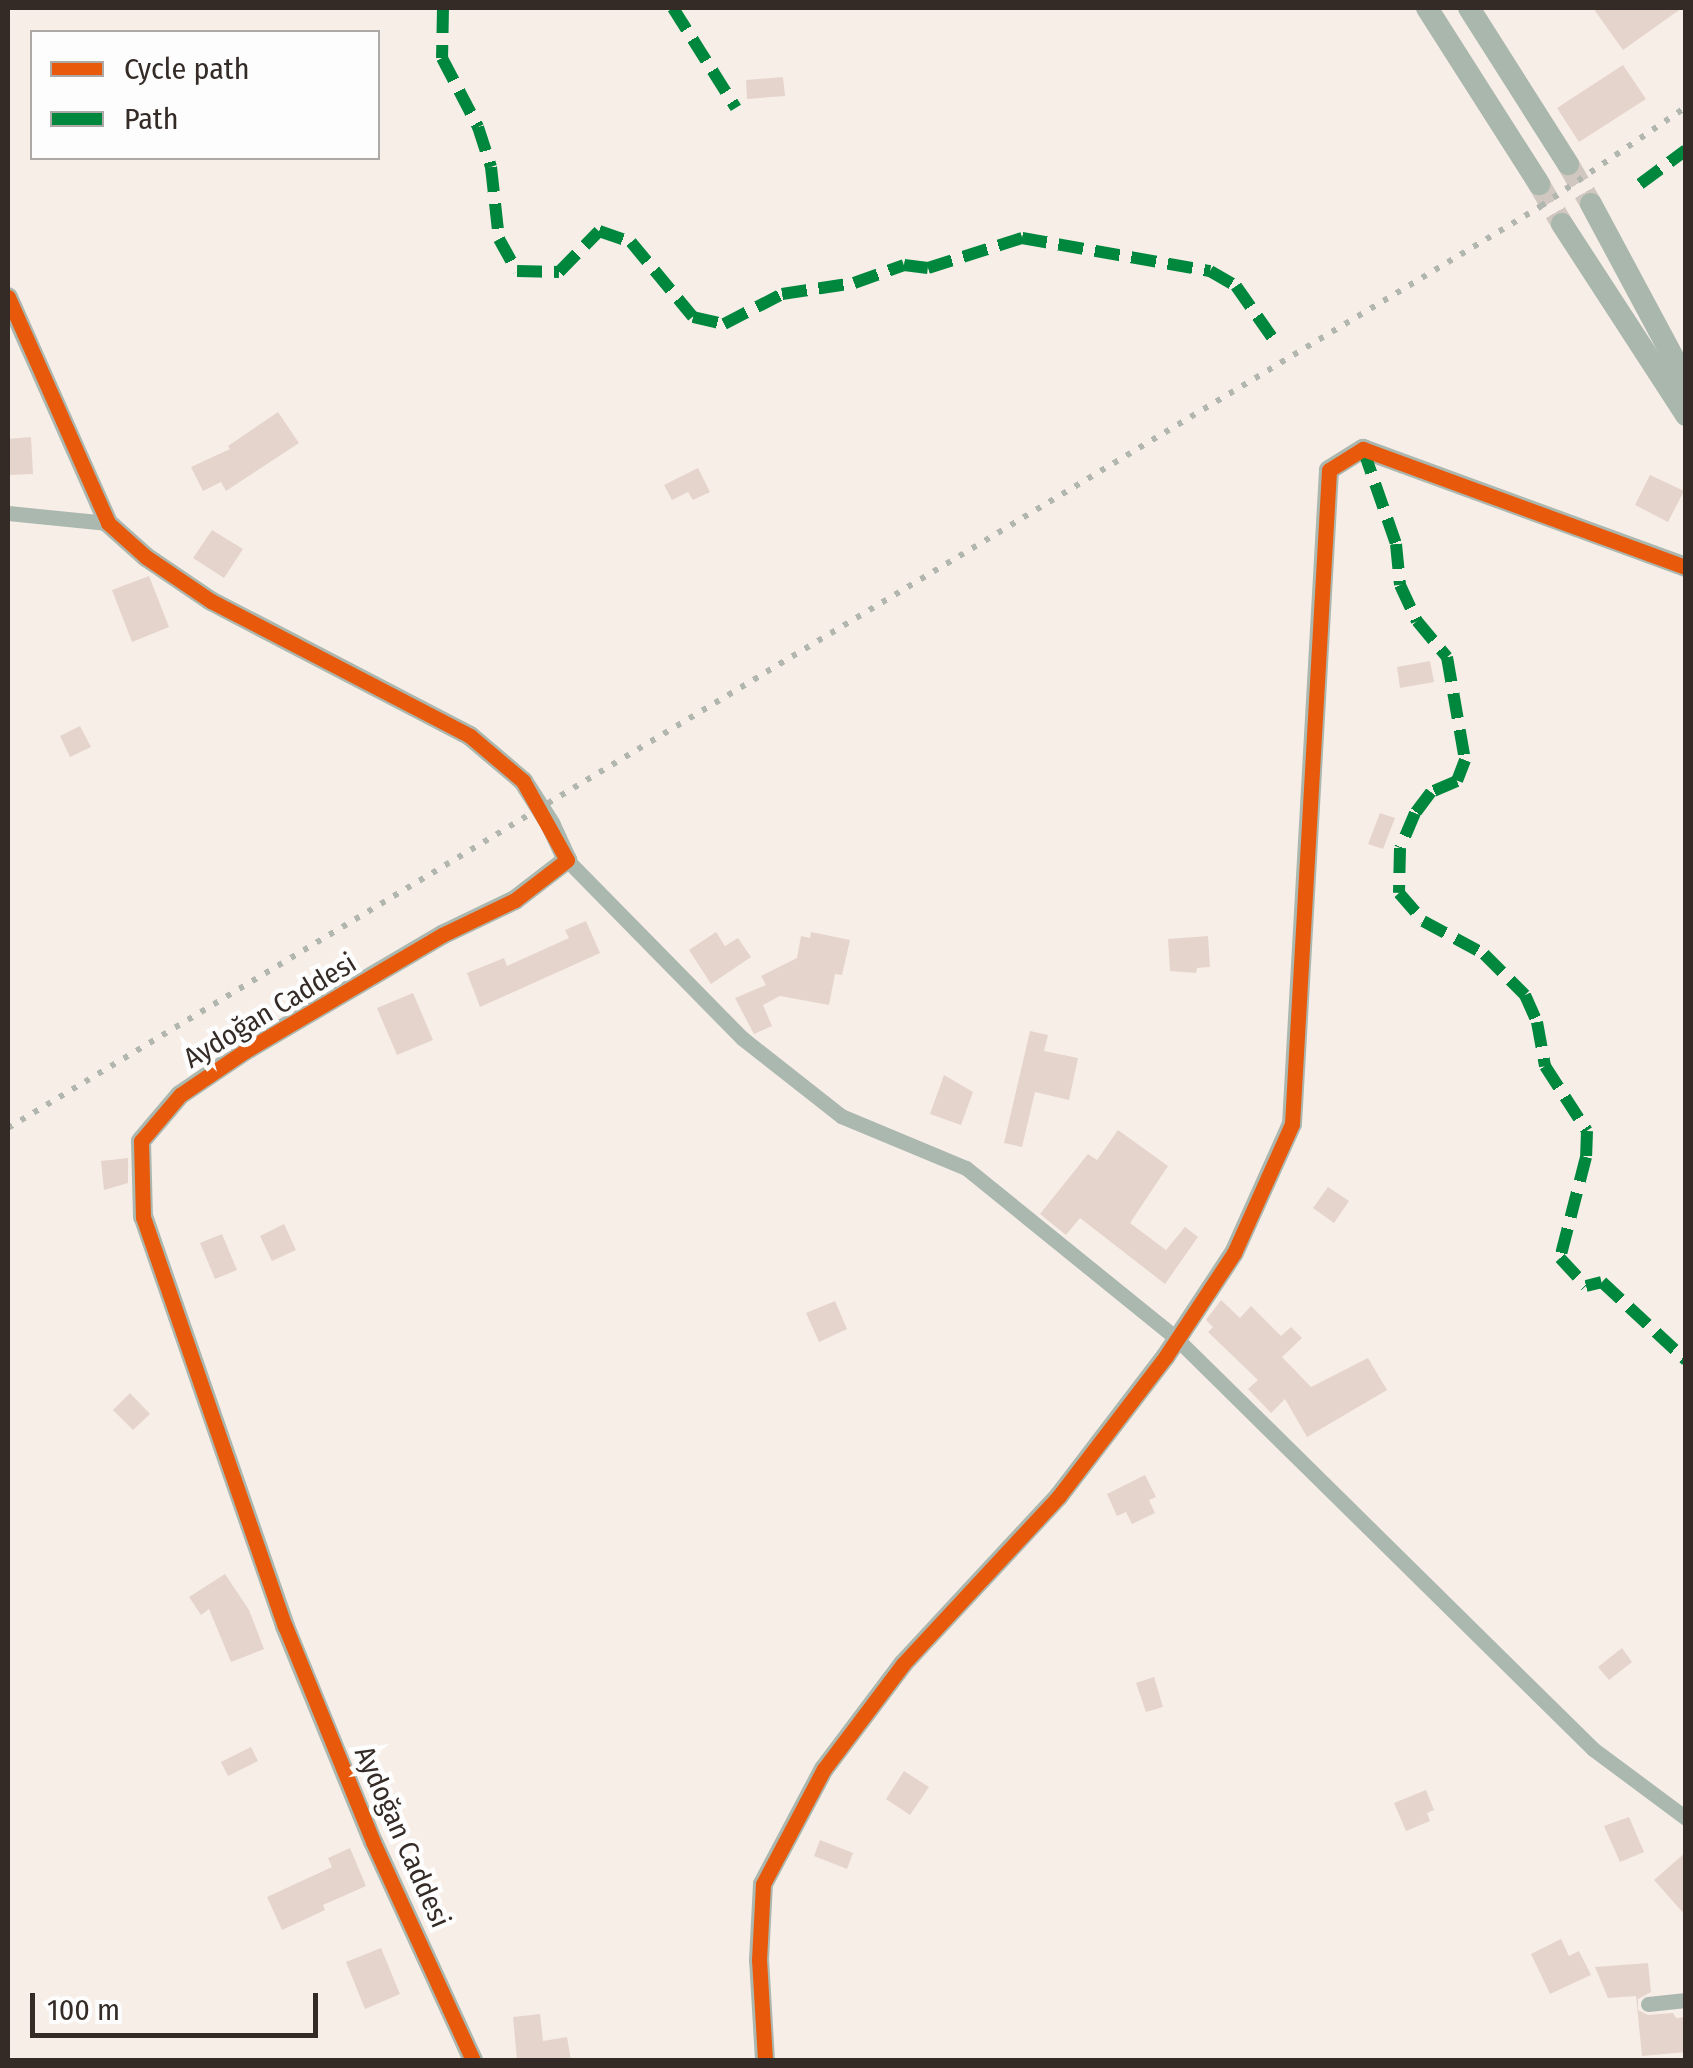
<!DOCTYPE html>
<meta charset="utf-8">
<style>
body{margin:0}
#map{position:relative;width:1693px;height:2068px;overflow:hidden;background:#f8eee8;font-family:"Fira Sans Condensed",sans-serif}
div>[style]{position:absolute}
.building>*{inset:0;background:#e5d4cb}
.secondary-tunnel>*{height:22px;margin-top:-11px;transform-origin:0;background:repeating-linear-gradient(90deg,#d1c7c1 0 22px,transparent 0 33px)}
.minor>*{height:15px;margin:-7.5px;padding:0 7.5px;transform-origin:7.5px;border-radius:7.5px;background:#abb8b0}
.tertiary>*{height:20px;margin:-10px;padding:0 10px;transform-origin:10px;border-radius:10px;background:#abb8b0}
.secondary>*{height:22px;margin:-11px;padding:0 11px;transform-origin:11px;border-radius:11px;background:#a9b7ac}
.rail>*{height:6px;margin-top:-3px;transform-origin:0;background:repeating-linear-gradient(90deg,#b1b6af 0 5px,transparent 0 15px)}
.tertiary-bridge>*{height:20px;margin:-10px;padding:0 10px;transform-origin:10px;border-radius:10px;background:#abb8b0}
.quiet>*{height:12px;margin-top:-6px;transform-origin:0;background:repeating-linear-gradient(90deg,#00873e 0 25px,transparent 0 37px)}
.cycleway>*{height:15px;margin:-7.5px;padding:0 7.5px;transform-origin:7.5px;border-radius:7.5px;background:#e8590c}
span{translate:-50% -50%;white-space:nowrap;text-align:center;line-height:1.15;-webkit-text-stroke:9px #fdfdfd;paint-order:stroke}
.street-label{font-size:28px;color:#342b27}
.frame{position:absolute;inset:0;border:10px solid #342b27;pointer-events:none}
.legend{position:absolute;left:30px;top:30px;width:350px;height:130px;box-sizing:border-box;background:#fdfdfd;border:2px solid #ada9a7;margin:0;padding:12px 18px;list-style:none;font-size:30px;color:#342b27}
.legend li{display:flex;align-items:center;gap:20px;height:50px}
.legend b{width:50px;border:2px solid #ada9a7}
.scale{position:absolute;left:30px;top:1993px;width:288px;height:45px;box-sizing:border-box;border:5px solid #342b27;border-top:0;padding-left:12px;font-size:30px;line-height:35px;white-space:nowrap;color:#342b27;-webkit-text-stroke:8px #fdfdfd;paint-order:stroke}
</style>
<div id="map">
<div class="building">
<div style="clip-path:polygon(1593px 8px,1682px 8px,1623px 50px)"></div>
<div style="clip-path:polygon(1623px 65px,1646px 99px,1579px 142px,1557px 108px)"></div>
<div style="clip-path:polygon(783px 77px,785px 96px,747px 99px,746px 80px)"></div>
<div style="clip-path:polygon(278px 412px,299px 443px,226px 491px,221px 482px,203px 491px,191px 467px,230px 449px,228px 446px)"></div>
<div style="clip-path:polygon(31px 437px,33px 474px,8px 475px,8px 439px)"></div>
<div style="clip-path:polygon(698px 468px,710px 492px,693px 500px,688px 492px,672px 500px,664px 485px)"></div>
<div style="clip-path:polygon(1650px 475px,1684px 491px,1668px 522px,1635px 505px)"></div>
<div style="clip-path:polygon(212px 530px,243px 549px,224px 578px,193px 558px)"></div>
<div style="clip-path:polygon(149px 576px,169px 627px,132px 642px,112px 590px)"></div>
<div style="clip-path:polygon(1430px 661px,1434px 682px,1400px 688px,1397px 667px)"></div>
<div style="clip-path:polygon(80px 726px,91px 747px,70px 757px,60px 736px)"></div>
<div style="clip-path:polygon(1380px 813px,1395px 818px,1383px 849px,1368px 844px)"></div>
<div style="clip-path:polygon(586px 921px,600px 953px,480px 1007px,467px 973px,504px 958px,507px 966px,569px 938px,565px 930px)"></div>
<div style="clip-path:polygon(716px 932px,725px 946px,738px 938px,751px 957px,711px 984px,689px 950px)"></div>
<div style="clip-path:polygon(811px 932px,850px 940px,842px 975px,835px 974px,829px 1005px,780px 996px,763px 1005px,772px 1026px,754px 1034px,735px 998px,766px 985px,761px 976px,797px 958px,801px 936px,810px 938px)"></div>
<div style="clip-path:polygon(1208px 936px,1210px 967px,1197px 968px,1196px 973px,1170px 971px,1168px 939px)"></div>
<div style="clip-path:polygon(413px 993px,433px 1040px,397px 1055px,377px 1008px)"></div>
<div style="clip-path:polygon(1030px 1031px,1048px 1035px,1044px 1051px,1078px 1058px,1069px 1100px,1035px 1092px,1022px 1147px,1004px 1143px)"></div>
<div style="clip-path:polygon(944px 1075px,973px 1092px,961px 1125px,930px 1114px)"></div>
<div style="clip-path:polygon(1118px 1130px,1168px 1166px,1130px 1223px,1166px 1250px,1185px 1227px,1198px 1237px,1165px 1284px,1080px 1218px,1066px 1235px,1040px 1214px,1088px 1154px,1097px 1160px)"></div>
<div style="clip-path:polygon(128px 1158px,128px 1183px,104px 1190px,101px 1161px)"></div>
<div style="clip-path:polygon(1328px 1187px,1349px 1201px,1334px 1223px,1313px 1208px)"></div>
<div style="clip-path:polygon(284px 1224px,296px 1250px,272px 1261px,260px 1236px)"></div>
<div style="clip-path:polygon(222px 1234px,237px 1270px,215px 1279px,200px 1243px)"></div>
<div style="clip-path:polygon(1221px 1300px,1240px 1318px,1251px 1306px,1281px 1336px,1291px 1327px,1302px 1338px,1282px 1357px,1311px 1387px,1368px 1358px,1387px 1390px,1307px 1437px,1285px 1399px,1271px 1413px,1248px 1389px,1258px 1380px,1208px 1332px,1213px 1327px,1206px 1320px)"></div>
<div style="clip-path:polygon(835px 1301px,847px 1329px,819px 1342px,806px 1313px)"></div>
<div style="clip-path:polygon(130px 1393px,150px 1414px,133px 1430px,113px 1410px)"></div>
<div style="clip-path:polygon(1145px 1475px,1156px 1497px,1149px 1500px,1155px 1513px,1132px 1524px,1126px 1512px,1117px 1516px,1107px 1494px)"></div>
<div style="clip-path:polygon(225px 1574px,249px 1610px,264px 1649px,231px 1662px,209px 1609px,201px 1615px,189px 1597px)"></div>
<div style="clip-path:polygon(1622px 1648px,1632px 1662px,1609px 1680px,1598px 1667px)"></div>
<div style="clip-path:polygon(1154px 1677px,1163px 1707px,1146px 1712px,1136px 1683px)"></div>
<div style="clip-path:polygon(251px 1747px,258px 1761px,228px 1776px,221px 1762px)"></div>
<div style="clip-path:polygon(904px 1771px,929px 1787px,910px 1815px,886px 1799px)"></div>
<div style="clip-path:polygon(1426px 1790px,1434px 1810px,1427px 1813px,1430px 1821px,1406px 1831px,1394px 1803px)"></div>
<div style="clip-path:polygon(1629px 1817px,1644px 1852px,1620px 1862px,1604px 1826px)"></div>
<div style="clip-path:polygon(820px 1840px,853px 1853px,847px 1869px,814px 1856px)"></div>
<div style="clip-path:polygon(350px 1848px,366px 1886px,323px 1905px,325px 1910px,282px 1930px,267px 1897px,332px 1867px,328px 1858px)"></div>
<div style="clip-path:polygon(1686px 1852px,1686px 1916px,1654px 1880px)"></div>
<div style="clip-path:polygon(1561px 1939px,1569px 1956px,1579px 1951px,1591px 1975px,1550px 1994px,1531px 1954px)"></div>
<div style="clip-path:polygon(381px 1948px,400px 1994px,365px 2009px,346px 1962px)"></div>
<div style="clip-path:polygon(1648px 1963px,1651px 1992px,1638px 1999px,1638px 2010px,1648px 2015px,1673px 2013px,1676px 2018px,1686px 2017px,1686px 2052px,1642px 2056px,1636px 1996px,1608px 1998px,1595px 1967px)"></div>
<div style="clip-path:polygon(540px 2014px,543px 2041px,567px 2037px,571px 2060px,517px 2060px,513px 2017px)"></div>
</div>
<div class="secondary-tunnel">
<div style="left:1568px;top:164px;width:46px;rotate:60.1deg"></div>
<div style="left:1539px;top:184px;width:46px;rotate:60.1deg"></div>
</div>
<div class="minor">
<div style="left:8px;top:513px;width:100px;rotate:5.7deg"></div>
<div style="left:567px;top:860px;width:250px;rotate:45.5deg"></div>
<div style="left:742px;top:1038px;width:126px;rotate:38.2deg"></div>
<div style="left:841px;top:1116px;width:135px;rotate:22.6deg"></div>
<div style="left:966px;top:1168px;width:272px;rotate:39deg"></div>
<div style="left:1177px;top:1339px;width:584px;rotate:44.58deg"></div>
<div style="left:1593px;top:1749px;width:116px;rotate:36.6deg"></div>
<div style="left:1648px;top:2004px;width:38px;rotate:-6deg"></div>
</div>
<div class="tertiary">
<div style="left:8px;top:297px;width:247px;rotate:66.1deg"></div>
<div style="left:108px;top:523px;width:51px;rotate:41.8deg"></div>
<div style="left:146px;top:557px;width:78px;rotate:34.1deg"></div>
<div style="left:211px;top:601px;width:292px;rotate:27.5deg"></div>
<div style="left:470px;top:736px;width:70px;rotate:40.3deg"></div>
<div style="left:473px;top:2060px;width:240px;rotate:-114.6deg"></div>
<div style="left:373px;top:1842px;width:233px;rotate:-112.2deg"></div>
<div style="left:285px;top:1626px;width:433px;rotate:-109.1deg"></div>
<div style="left:143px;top:1217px;width:76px;rotate:-91.5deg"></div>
<div style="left:141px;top:1141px;width:60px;rotate:-49.7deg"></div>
<div style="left:180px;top:1095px;width:78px;rotate:-34.1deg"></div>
<div style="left:245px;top:1051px;width:229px;rotate:-30.5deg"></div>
<div style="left:442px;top:935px;width:81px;rotate:-25.6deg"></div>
<div style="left:515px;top:900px;width:66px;rotate:-37.6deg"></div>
<div style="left:567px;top:860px;width:38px;rotate:-115deg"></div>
<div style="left:765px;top:2060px;width:100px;rotate:-93.4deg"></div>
<div style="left:759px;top:1960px;width:76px;rotate:-87deg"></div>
<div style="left:763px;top:1884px;width:130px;rotate:-62.1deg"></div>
<div style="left:824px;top:1769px;width:131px;rotate:-53deg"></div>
<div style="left:903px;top:1664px;width:229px;rotate:-47.1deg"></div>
<div style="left:1059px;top:1496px;width:176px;rotate:-52.6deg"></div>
<div style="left:1166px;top:1356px;width:123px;rotate:-56.6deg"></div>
<div style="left:1234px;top:1253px;width:141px;rotate:-65.8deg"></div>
<div style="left:1292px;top:1124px;width:655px;rotate:-86.76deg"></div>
<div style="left:1329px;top:470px;width:40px;rotate:-32deg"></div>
<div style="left:1363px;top:449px;width:344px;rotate:20.1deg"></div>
</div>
<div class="secondary">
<div style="left:1427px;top:8px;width:209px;rotate:57.5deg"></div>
<div style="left:1469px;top:8px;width:185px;rotate:57.6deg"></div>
<div style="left:1591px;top:204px;width:201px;rotate:61.8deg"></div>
<div style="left:1562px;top:224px;width:228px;rotate:57deg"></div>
</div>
<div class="rail">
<div style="left:8px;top:1128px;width:1789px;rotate:-31.02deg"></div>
<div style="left:1541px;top:206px;width:176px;rotate:-34.3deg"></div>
</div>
<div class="tertiary-bridge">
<div style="left:523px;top:781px;width:52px;rotate:57.5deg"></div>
</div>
<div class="quiet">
<div style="left:443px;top:8px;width:50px;rotate:91.1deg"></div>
<div style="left:442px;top:58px;width:78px;rotate:62.4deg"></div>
<div style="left:478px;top:127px;width:42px;rotate:72deg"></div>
<div style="left:491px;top:167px;width:72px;rotate:83.7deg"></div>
<div style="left:499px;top:239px;width:37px;rotate:61deg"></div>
<div style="left:517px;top:271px;width:42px;rotate:1.4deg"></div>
<div style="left:559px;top:272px;width:57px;rotate:-45.7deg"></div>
<div style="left:599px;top:231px;width:34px;rotate:19deg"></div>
<div style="left:631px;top:242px;width:97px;rotate:50.4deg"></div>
<div style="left:693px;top:317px;width:32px;rotate:13deg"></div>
<div style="left:724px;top:324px;width:65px;rotate:-27.3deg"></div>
<div style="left:782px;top:294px;width:73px;rotate:-8.7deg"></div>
<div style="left:854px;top:283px;width:53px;rotate:-19.8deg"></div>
<div style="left:904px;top:265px;width:24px;rotate:7deg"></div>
<div style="left:928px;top:268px;width:99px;rotate:-17.7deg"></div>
<div style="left:1022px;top:238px;width:191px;rotate:10deg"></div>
<div style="left:1210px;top:271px;width:30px;rotate:30deg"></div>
<div style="left:1236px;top:286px;width:70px;rotate:54.9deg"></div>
<div style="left:673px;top:8px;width:118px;rotate:57.8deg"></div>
<div style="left:1640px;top:184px;width:57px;rotate:-36.5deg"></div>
<div style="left:1363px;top:449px;width:101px;rotate:70.8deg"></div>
<div style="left:1396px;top:544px;width:41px;rotate:84.4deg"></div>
<div style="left:1400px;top:585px;width:40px;rotate:65deg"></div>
<div style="left:1417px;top:621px;width:47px;rotate:50.2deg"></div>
<div style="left:1447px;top:657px;width:105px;rotate:80.1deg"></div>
<div style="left:1465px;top:760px;width:22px;rotate:111deg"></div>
<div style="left:1457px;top:781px;width:28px;rotate:157deg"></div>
<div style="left:1431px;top:792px;width:26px;rotate:127deg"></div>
<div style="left:1415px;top:813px;width:38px;rotate:113deg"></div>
<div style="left:1400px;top:848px;width:45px;rotate:91.3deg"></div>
<div style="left:1399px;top:893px;width:37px;rotate:49deg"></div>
<div style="left:1423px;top:921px;width:69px;rotate:28.4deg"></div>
<div style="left:1484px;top:954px;width:58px;rotate:45deg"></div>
<div style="left:1525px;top:995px;width:30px;rotate:66deg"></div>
<div style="left:1537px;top:1022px;width:45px;rotate:79.7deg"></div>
<div style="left:1545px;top:1066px;width:77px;rotate:57.1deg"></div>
<div style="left:1587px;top:1131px;width:26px;rotate:92deg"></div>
<div style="left:1586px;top:1157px;width:104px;rotate:104.4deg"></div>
<div style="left:1560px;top:1258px;width:38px;rotate:47deg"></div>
<div style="left:1586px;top:1286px;width:16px;rotate:-14deg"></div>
<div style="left:1602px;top:1282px;width:115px;rotate:42.9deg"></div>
</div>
<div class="cycleway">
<div style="left:8px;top:297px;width:247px;rotate:66.1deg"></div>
<div style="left:108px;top:523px;width:51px;rotate:41.8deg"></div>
<div style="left:146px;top:557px;width:78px;rotate:34.1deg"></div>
<div style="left:211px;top:601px;width:292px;rotate:27.5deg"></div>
<div style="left:470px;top:736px;width:70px;rotate:40.3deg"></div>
<div style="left:523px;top:781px;width:90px;rotate:60.9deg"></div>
<div style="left:567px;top:860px;width:66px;rotate:142.4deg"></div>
<div style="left:515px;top:900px;width:81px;rotate:154.4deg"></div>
<div style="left:442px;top:935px;width:229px;rotate:149.5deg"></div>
<div style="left:245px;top:1051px;width:78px;rotate:145.9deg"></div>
<div style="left:180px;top:1095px;width:60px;rotate:130.3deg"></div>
<div style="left:141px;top:1141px;width:76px;rotate:88.5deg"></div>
<div style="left:143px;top:1217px;width:433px;rotate:70.9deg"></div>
<div style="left:285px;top:1626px;width:233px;rotate:67.8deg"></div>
<div style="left:373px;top:1842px;width:240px;rotate:65.4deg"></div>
<div style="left:765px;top:2060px;width:100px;rotate:-93.4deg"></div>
<div style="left:759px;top:1960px;width:76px;rotate:-87deg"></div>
<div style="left:763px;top:1884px;width:130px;rotate:-62.1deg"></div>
<div style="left:824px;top:1769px;width:131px;rotate:-53deg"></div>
<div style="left:903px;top:1664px;width:229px;rotate:-47.1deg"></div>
<div style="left:1059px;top:1496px;width:176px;rotate:-52.6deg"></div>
<div style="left:1166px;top:1356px;width:123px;rotate:-56.6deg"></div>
<div style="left:1234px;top:1253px;width:141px;rotate:-65.8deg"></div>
<div style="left:1292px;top:1124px;width:655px;rotate:-86.76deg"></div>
<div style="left:1329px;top:470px;width:40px;rotate:-32deg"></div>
<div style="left:1363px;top:449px;width:344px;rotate:20.1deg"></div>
</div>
<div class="street-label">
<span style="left:270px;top:1011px;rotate:-31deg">Aydoğan Caddesi</span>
<span style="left:402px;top:1837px;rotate:66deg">Aydoğan Caddesi</span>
</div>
<div class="frame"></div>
<ul class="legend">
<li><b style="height:12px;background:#e8590c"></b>Cycle path</li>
<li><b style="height:12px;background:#00873e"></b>Path</li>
</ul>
<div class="scale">100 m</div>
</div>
